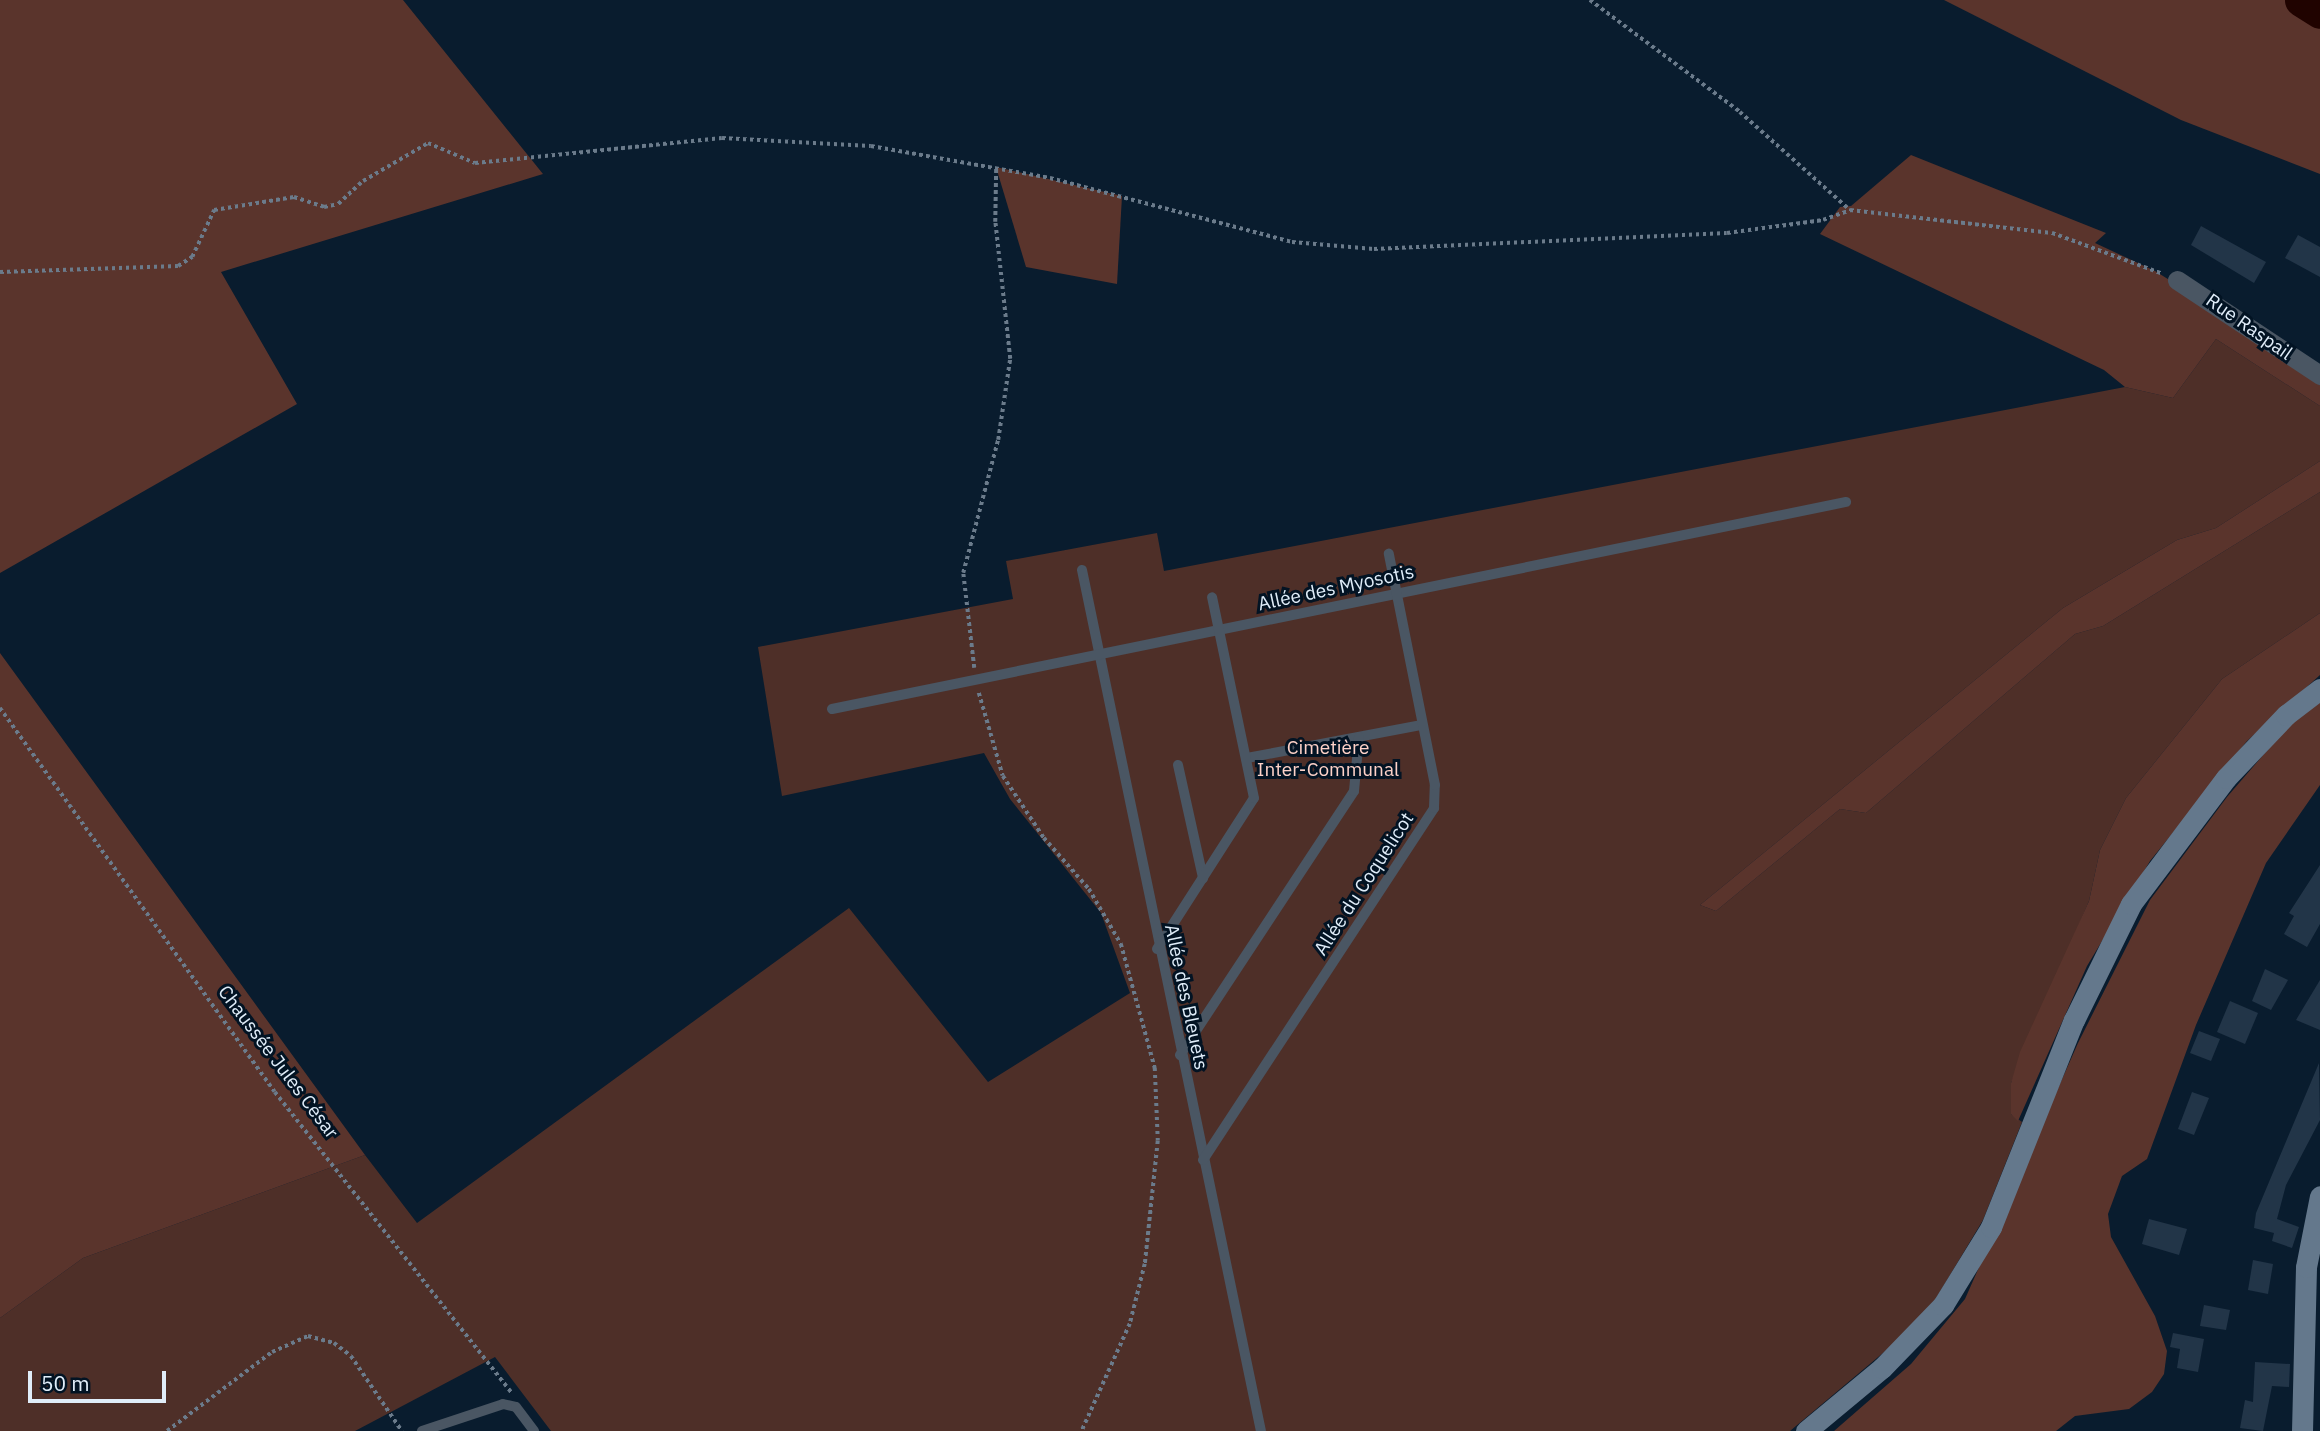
<!DOCTYPE html>
<meta charset="utf-8">
<style>
body{margin:0}
#map{position:relative;width:2320px;height:1431px;overflow:hidden;background:#091c2e;font-family:"IBM Plex Sans",sans-serif}
div>[style]{position:absolute}
.green>*{inset:0;background:#4e2f28}
.forest>*{inset:0;background:#5a342c}
.river>*{height:33px;margin:-16.5px;padding:0 16.5px;transform-origin:16.5px;border-radius:16.5px;background:#200300}
.building>*{inset:0;background:#223548}
.path>*{height:3.5px;margin-top:-1.75px;transform-origin:0;background:repeating-linear-gradient(90deg,#6b7b8b 0 3.5px,transparent 0 7px)}
.lane>*{height:10px;margin:-5px;padding:0 5px;transform-origin:5px;border-radius:5px;background:#4a5663}
.street>*{height:19px;margin:-9.5px;padding:0 9.5px;transform-origin:9.5px;border-radius:9.5px;background:#4a5663}
.secondary>*{height:21px;margin:-10.5px;padding:0 10.5px;transform-origin:10.5px;border-radius:10.5px;background:#64788c}
span{translate:-50% -50%;white-space:nowrap;text-align:center;line-height:1.15;-webkit-text-stroke:6px #021323;paint-order:stroke}
.street-label{font-size:19px;color:#e0edf9}
.park-label{font-size:19px;color:#fed2c8}
.scale{position:absolute;left:28px;top:1371px;width:138px;height:32px;box-sizing:border-box;border:4px solid #e0edf9;border-top:0;padding-left:9px;font-size:21px;line-height:24px;white-space:nowrap;color:#e0edf9;-webkit-text-stroke:5px #021323;paint-order:stroke}
</style>
<div id="map">
<div class="green">
<div style="clip-path:polygon(2216px 339px,2320px 406px,2320px 461px,2216px 528px,2177px 540px,2063px 608px,1700px 905px,1716px 911px,1840px 809px,1866px 813px,2075px 634px,2103px 626px,2320px 492px,2320px 613px,2222px 679px,2126px 798px,2100px 850px,2089px 901px,2011px 1083px,2011px 1114px,2022px 1122px,1983px 1220px,1935px 1300px,1902px 1337px,1790px 1431px,551px 1431px,495px 1357px,355px 1431px,0 1431px,0 1318px,83px 1258px,365px 1155px,417px 1223px,849px 908px,988px 1082px,1130px 993px,1101px 913px,1010px 799px,984px 753px,782px 796px,758px 647px,1013px 599px,1006px 561px,1157px 533px,1164px 571px,2125px 387px,2173px 398px)"></div>
</div>
<div class="forest">
<div style="clip-path:polygon(0 0,403px 0,543px 174px,221px 272px,297px 404px,0 573px)"></div>
<div style="clip-path:polygon(1944px 0,2320px 0,2320px 174px,2181px 120px)"></div>
<div style="clip-path:polygon(1911px 155px,2106px 233px,2095px 243px,2155px 271px,2320px 374px,2320px 406px,2216px 339px,2173px 398px,2125px 387px,2104px 370px,1820px 234px,1840px 207px,1851px 206px)"></div>
<div style="clip-path:polygon(996px 167px,1122px 196px,1117px 284px,1026px 267px)"></div>
<div style="clip-path:polygon(2320px 461px,2320px 492px,2103px 626px,2075px 634px,1866px 813px,1840px 809px,1716px 911px,1700px 905px,2063px 608px,2177px 540px,2216px 528px)"></div>
<div style="clip-path:polygon(2320px 613px,2320px 675px,2247px 741px,2150px 861px,2087px 966px,2018px 1121px,2011px 1114px,2011px 1083px,2020px 1052px,2089px 901px,2100px 850px,2126px 798px,2222px 679px)"></div>
<div style="clip-path:polygon(0 653px,365px 1155px,83px 1258px,0 1318px)"></div>
<div style="clip-path:polygon(2320px 701px,2320px 785px,2266px 863px,2196px 1025px,2147px 1159px,2122px 1176px,2108px 1214px,2111px 1237px,2155px 1316px,2167px 1351px,2164px 1374px,2152px 1392px,2129px 1409px,2075px 1416px,2056px 1431px,1834px 1431px,1911px 1364px,1965px 1299px,2078px 1043px,2150px 900px,2227px 797px,2290px 724px)"></div>
</div>
<div class="river">
<div style="left:2301px;top:0;width:22px;rotate:32deg"></div>
</div>
<div class="building">
<div style="clip-path:polygon(2201px 226px,2266px 262px,2254px 283px,2191px 245px)"></div>
<div style="clip-path:polygon(2298px 235px,2320px 247px,2320px 277px,2285px 258px)"></div>
<div style="clip-path:polygon(2320px 865px,2320px 924px,2307px 947px,2284px 934px,2294px 916px,2289px 913px)"></div>
<div style="clip-path:polygon(2265px 969px,2288px 980px,2271px 1010px,2252px 1001px)"></div>
<div style="clip-path:polygon(2320px 980px,2320px 1030px,2296px 1020px)"></div>
<div style="clip-path:polygon(2230px 1001px,2258px 1013px,2245px 1044px,2217px 1032px)"></div>
<div style="clip-path:polygon(2199px 1031px,2220px 1039px,2211px 1061px,2190px 1053px)"></div>
<div style="clip-path:polygon(2319px 1063px,2320px 1120px,2286px 1185px,2277px 1219px,2299px 1227px,2292px 1248px,2272px 1241px,2274px 1233px,2254px 1228px,2256px 1213px)"></div>
<div style="clip-path:polygon(2192px 1092px,2209px 1098px,2194px 1135px,2178px 1129px)"></div>
<div style="clip-path:polygon(2149px 1219px,2187px 1229px,2179px 1255px,2142px 1244px)"></div>
<div style="clip-path:polygon(2253px 1260px,2273px 1264px,2268px 1294px,2248px 1290px)"></div>
<div style="clip-path:polygon(2204px 1305px,2230px 1310px,2226px 1330px,2200px 1326px)"></div>
<div style="clip-path:polygon(2173px 1333px,2204px 1339px,2198px 1372px,2177px 1368px,2180px 1349px,2170px 1347px)"></div>
<div style="clip-path:polygon(2255px 1362px,2290px 1364px,2289px 1387px,2272px 1386px,2263px 1431px,2240px 1428px,2245px 1400px,2253px 1402px)"></div>
</div>
<div class="path">
<div style="left:1590px;top:0;width:187px;rotate:36.7deg"></div>
<div style="left:1740px;top:112px;width:147px;rotate:41.7deg"></div>
<div style="left:1850px;top:210px;width:203px;rotate:6.5deg"></div>
<div style="left:2052px;top:233px;width:116px;rotate:20.2deg"></div>
<div style="left:0;top:272px;width:178px;rotate:-1.9deg"></div>
<div style="left:178px;top:266px;width:17px;rotate:-33deg"></div>
<div style="left:192px;top:257px;width:52px;rotate:-64.9deg"></div>
<div style="left:214px;top:210px;width:81px;rotate:-9.2deg"></div>
<div style="left:294px;top:197px;width:32px;rotate:18deg"></div>
<div style="left:324px;top:207px;width:14px;rotate:-12deg"></div>
<div style="left:338px;top:204px;width:34px;rotate:-43deg"></div>
<div style="left:363px;top:181px;width:75px;rotate:-30.3deg"></div>
<div style="left:428px;top:143px;width:51px;rotate:23.1deg"></div>
<div style="left:475px;top:163px;width:248px;rotate:-5.8deg"></div>
<div style="left:722px;top:138px;width:149px;rotate:3.1deg"></div>
<div style="left:871px;top:146px;width:182px;rotate:10.1deg"></div>
<div style="left:1050px;top:178px;width:250px;rotate:14.8deg"></div>
<div style="left:1292px;top:242px;width:82px;rotate:4.9deg"></div>
<div style="left:1374px;top:249px;width:353px;rotate:-2.6deg"></div>
<div style="left:1727px;top:233px;width:97px;rotate:-7.7deg"></div>
<div style="left:1823px;top:220px;width:29px;rotate:-20deg"></div>
<div style="left:974px;top:668px;width:96px;rotate:-96.6deg"></div>
<div style="left:963px;top:573px;width:138px;rotate:-75.3deg"></div>
<div style="left:998px;top:440px;width:82px;rotate:-81.6deg"></div>
<div style="left:1010px;top:359px;width:138px;rotate:-96.2deg"></div>
<div style="left:995px;top:222px;width:55px;rotate:-89deg"></div>
<div style="left:979px;top:693px;width:86px;rotate:73.9deg"></div>
<div style="left:1003px;top:776px;width:74px;rotate:56.5deg"></div>
<div style="left:1044px;top:838px;width:68px;rotate:48.6deg"></div>
<div style="left:1089px;top:889px;width:64px;rotate:59.8deg"></div>
<div style="left:1121px;top:944px;width:129px;rotate:74.7deg"></div>
<div style="left:1155px;top:1068px;width:73px;rotate:87.6deg"></div>
<div style="left:1158px;top:1141px;width:124px;rotate:96deg"></div>
<div style="left:1145px;top:1264px;width:62px;rotate:104deg"></div>
<div style="left:1130px;top:1324px;width:117px;rotate:114.2deg"></div>
<div style="left:0;top:708px;width:472px;rotate:54.4deg"></div>
<div style="left:275px;top:1092px;width:382px;rotate:51.8deg"></div>
<div style="left:167px;top:1431px;width:131px;rotate:-37deg"></div>
<div style="left:272px;top:1352px;width:39px;rotate:-24deg"></div>
<div style="left:308px;top:1336px;width:27px;rotate:15deg"></div>
<div style="left:334px;top:1343px;width:21px;rotate:37deg"></div>
<div style="left:351px;top:1356px;width:91px;rotate:55.8deg"></div>
</div>
<div class="lane">
<div style="left:1082px;top:570px;width:879px;rotate:78.26deg"></div>
<div style="left:832px;top:709px;width:1035px;rotate:-11.54deg"></div>
<div style="left:1247px;top:758px;width:178px;rotate:-10.7deg"></div>
<div style="left:1178px;top:765px;width:116px;rotate:77.5deg"></div>
<div style="left:1157px;top:949px;width:179px;rotate:-57.3deg"></div>
<div style="left:1254px;top:798px;width:205px;rotate:-101.8deg"></div>
<div style="left:1180px;top:1055px;width:316px;rotate:-56.6deg"></div>
<div style="left:1354px;top:791px;width:54px;rotate:-84.7deg"></div>
<div style="left:1203px;top:1160px;width:421px;rotate:-56.7deg"></div>
<div style="left:1434px;top:808px;width:23px;rotate:-88deg"></div>
<div style="left:1435px;top:785px;width:236px;rotate:-101.3deg"></div>
<div style="left:422px;top:1431px;width:85px;rotate:-18.4deg"></div>
<div style="left:503px;top:1404px;width:13px;rotate:13deg"></div>
<div style="left:516px;top:1407px;width:30px;rotate:53deg"></div>
</div>
<div class="street">
<div style="left:2177px;top:280px;width:172px;rotate:33.6deg"></div>
</div>
<div class="secondary">
<div style="left:1806px;top:1431px;width:99px;rotate:-39.7deg"></div>
<div style="left:1882px;top:1368px;width:88px;rotate:-45.9deg"></div>
<div style="left:1943px;top:1305px;width:92px;rotate:-58.4deg"></div>
<div style="left:1991px;top:1227px;width:223px;rotate:-68.2deg"></div>
<div style="left:2074px;top:1020px;width:129px;rotate:-63.8deg"></div>
<div style="left:2131px;top:904px;width:158px;rotate:-53deg"></div>
<div style="left:2226px;top:778px;width:87px;rotate:-46.4deg"></div>
<div style="left:2286px;top:715px;width:43px;rotate:-37.4deg"></div>
<div style="left:2302px;top:1431px;width:164px;rotate:-88.6deg"></div>
<div style="left:2306px;top:1267px;width:72px;rotate:-78.8deg"></div>
</div>
<div class="street-label">
<span style="left:2249px;top:327px;rotate:35deg">Rue Raspail</span>
<span style="left:1336px;top:588px;rotate:-12deg">Allée des Myosotis</span>
<span style="left:1364px;top:884px;rotate:-57deg">Allée du Coquelicot</span>
<span style="left:1186px;top:997px;rotate:78deg">Allée des Bleuets</span>
<span style="left:278px;top:1062px;rotate:53deg">Chaussée Jules César</span>
</div>
<div class="park-label">
<span style="left:1328px;top:759px">Cimetière<br>Inter-Communal</span>
</div>
<div class="scale">50 m</div>
</div>
